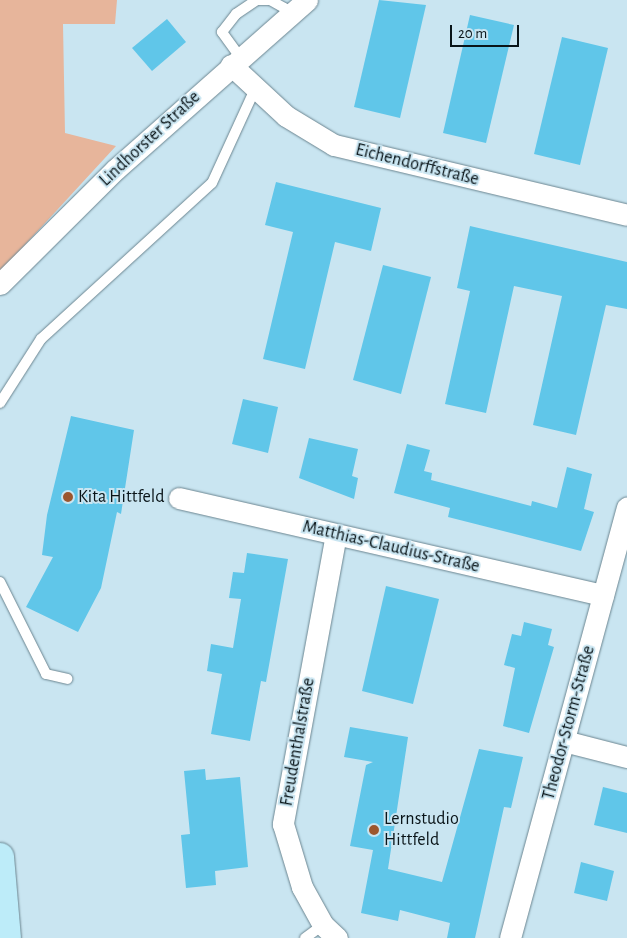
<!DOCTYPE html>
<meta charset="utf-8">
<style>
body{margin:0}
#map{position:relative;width:627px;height:938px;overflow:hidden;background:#c9e5f1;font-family:"Alegreya Sans",sans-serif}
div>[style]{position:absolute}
.green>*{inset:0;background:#e7b59b}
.building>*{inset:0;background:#60c6e9}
.roads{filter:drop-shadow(0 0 1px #6b8590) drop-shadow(0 0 1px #6b8590)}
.service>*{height:10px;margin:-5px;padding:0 5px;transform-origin:5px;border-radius:5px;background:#fff}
.minor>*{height:21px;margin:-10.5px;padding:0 10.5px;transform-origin:10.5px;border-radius:10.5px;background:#fff}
.secondary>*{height:28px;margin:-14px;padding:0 14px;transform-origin:14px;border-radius:14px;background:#bdecf9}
.dots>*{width:14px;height:14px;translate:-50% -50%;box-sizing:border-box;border:2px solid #c9e5f1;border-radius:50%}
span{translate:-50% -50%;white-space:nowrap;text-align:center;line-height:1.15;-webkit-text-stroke:4px #c9e5f1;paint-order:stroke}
.street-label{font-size:18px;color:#091418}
.poi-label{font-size:18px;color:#091418}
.left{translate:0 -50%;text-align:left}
.scale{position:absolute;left:450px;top:25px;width:69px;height:22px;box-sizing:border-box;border:2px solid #091418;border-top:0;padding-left:6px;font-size:15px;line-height:18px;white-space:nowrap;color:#091418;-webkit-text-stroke:4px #c9e5f1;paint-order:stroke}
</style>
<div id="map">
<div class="green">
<div style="clip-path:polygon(0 0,117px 0,115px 24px,63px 24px,65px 133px,116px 146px,0 272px)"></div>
</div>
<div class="building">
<div style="clip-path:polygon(379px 0,426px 5px,400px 118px,354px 107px)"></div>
<div style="clip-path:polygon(470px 15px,514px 25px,486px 143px,443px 133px)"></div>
<div style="clip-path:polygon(167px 19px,186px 42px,152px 71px,132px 48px)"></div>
<div style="clip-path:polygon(562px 37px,608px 48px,580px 165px,534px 154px)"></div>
<div style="clip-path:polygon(276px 182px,381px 208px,371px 251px,335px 242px,305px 369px,263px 359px,293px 232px,265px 225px)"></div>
<div style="clip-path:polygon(470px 226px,627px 262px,627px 309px,606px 305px,576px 435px,533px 425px,562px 296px,514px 286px,486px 413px,445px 404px,470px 291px,457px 288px)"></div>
<div style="clip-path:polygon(383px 265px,431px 277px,401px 394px,353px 380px)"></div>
<div style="clip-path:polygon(243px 399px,278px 407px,268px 453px,232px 444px)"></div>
<div style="clip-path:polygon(71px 416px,134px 430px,121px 514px,117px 512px,101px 588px,78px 632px,26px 607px,53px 557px,42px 555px,47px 515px)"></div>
<div style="clip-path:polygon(309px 438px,358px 449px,352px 476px,358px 478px,354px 499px,299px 478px)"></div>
<div style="clip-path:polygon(407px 444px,430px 450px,424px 471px,432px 473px,431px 480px,531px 506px,532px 501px,557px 508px,567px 467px,592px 474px,584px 509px,594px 512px,581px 551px,448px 517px,450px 508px,394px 493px)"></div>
<div style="clip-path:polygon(247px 553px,288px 559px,266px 682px,261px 681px,250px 741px,211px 734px,222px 674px,207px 671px,211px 644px,233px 648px,241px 599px,229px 598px,233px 572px,244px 573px)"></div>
<div style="clip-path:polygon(386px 586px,439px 599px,413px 704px,362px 691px)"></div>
<div style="clip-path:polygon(524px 622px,552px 629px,548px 645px,554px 647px,529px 733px,503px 726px,515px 668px,504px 665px,512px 634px,521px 636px)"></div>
<div style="clip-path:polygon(350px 727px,408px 737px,388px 869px,442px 882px,479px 749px,523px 757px,511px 808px,504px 807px,475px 938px,447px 938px,450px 923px,400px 910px,398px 921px,361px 913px,373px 850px,350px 846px,366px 765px,373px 762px,344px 757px)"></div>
<div style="clip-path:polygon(205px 769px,206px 780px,240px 777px,248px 867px,215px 871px,216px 885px,186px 888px,181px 835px,190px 834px,184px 771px)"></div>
<div style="clip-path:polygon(603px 787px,627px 793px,627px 833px,594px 825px)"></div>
<div style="clip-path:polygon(581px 862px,614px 871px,607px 901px,574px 893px)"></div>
</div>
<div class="roads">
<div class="service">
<div style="left:240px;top:57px;width:31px;rotate:-126deg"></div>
<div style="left:222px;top:32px;width:23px;rotate:-52deg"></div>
<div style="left:236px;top:14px;width:25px;rotate:-34deg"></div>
<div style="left:257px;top:0;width:13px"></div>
<div style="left:270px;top:0;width:25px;rotate:29deg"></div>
<div style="left:0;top:403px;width:76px;rotate:-57.4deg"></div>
<div style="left:41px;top:339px;width:231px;rotate:-42.4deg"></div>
<div style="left:212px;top:183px;width:103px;rotate:-65.4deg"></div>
<div style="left:0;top:582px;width:103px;rotate:63.4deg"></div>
<div style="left:46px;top:674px;width:22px;rotate:13deg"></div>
<div style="left:305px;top:938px;width:22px;rotate:-36deg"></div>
</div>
<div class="minor">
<div style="left:231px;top:65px;width:75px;rotate:42.8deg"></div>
<div style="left:286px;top:116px;width:56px;rotate:31.1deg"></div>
<div style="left:334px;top:145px;width:301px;rotate:13.4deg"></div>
<div style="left:0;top:284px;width:163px;rotate:-44.8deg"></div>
<div style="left:116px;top:169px;width:255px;rotate:-41.5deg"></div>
<div style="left:179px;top:498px;width:435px;rotate:12.9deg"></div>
<div style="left:336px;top:534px;width:295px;rotate:100.4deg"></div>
<div style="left:283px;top:824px;width:66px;rotate:73.2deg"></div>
<div style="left:302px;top:887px;width:43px;rotate:61.1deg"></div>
<div style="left:323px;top:925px;width:19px;rotate:43deg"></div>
<div style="left:564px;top:741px;width:65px;rotate:14.3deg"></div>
<div style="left:510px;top:938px;width:446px;rotate:-74.8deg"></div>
</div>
<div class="secondary">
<div style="left:0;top:857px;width:81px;rotate:85.1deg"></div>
</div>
</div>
<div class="dots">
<div style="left:68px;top:497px;background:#9c562d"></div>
<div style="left:374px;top:830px;background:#9c562d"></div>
</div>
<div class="street-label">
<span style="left:150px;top:139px;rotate:-43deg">Lindhorster Straße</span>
<span style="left:417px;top:165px;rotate:14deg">Eichendorffstraße</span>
<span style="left:391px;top:547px;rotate:13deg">Matthias-Claudius-Straße</span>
<span style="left:569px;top:723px;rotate:-75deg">Theodor-Storm-Straße</span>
<span style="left:298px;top:742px;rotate:-80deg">Freudenthalstraße</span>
</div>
<div class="poi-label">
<span class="left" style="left:78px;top:497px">Kita Hittfeld</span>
<span class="left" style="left:384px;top:830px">Lernstudio<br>Hittfeld</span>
</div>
<div class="scale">20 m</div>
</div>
